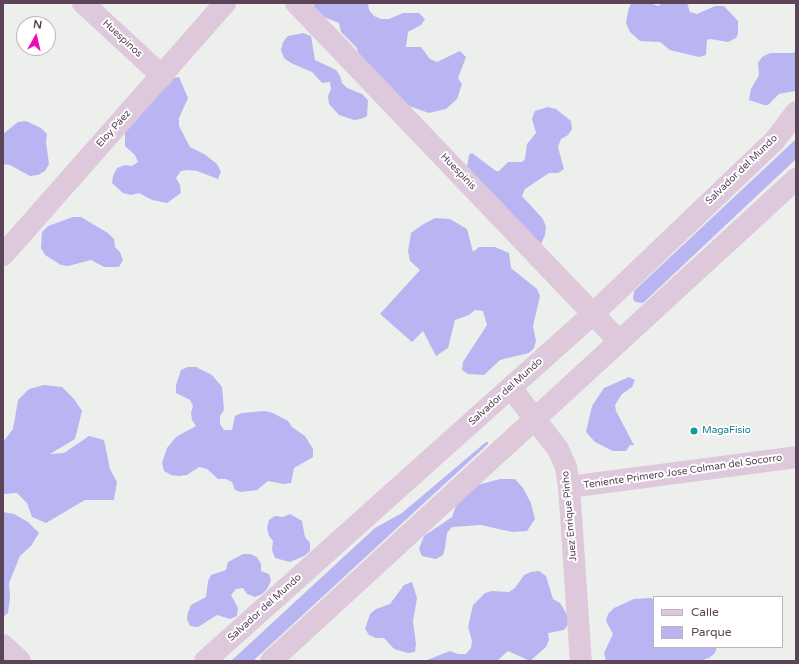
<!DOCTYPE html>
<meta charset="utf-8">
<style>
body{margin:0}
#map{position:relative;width:799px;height:664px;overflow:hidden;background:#edefec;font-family:"Varela Round",sans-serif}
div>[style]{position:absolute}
.green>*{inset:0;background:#b8b5f2}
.minor>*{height:22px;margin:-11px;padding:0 11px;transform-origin:11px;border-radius:11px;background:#dec9dc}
.dots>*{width:11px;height:11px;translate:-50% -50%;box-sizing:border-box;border:2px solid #fff;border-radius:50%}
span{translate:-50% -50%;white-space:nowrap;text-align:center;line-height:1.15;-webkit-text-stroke:4px #fff;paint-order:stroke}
.street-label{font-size:10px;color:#5b4358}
.culture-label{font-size:10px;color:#0d838f}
.left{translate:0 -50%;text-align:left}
.frame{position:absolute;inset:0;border:4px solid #5b4358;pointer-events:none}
.legend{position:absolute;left:653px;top:596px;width:130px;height:52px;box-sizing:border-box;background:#fff;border:1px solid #bdb4bc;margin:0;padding:5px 7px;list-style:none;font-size:12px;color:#5b4358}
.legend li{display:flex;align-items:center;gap:8px;height:20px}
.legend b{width:20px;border:1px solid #bdb4bc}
.north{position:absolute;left:16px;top:16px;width:40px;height:40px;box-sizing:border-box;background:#fff;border:1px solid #bdb4bc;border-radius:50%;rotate:8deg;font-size:11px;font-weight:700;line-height:16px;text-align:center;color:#5b4358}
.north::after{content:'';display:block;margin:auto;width:14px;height:18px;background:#ec09b9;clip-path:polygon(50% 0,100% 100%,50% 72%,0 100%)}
</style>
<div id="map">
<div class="green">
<div style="clip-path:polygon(313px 3px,368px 3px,369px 10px,374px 16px,381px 19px,389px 19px,403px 13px,419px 13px,425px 19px,421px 25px,408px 32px,406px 47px,421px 47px,430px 59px,437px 62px,460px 51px,466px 57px,458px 78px,462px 84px,457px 99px,446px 109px,429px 113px,406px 105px,360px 63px,357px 48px,341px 32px,339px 23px,324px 17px,317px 13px)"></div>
<div style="clip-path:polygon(631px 3px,650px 3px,658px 6px,663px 3px,687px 3px,690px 12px,697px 14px,715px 6px,724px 6px,738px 21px,738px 34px,736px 38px,728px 42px,711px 39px,707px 40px,706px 55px,699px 57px,670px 50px,660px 42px,640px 41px,630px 32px,626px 23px,628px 11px)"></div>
<div style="clip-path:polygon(303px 33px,311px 36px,315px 60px,336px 70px,340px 76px,342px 83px,347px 88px,362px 94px,368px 100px,367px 116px,361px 119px,354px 120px,339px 115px,329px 104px,328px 96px,331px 89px,330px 82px,322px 83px,312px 72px,291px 63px,284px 58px,281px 50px,283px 42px,288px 36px)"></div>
<div style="clip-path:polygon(796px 51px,795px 91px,779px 94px,768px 105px,764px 105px,749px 100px,751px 89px,759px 75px,758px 63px,762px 57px,770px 53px,793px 53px)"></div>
<div style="clip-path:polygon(179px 77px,188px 98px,179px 118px,179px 126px,190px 147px,204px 154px,217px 164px,221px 172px,218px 179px,197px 171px,188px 170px,181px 171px,176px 178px,180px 185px,181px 193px,167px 203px,152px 200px,139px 193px,131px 195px,123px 193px,112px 183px,113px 176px,117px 168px,125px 165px,132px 166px,138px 162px,135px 155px,125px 146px,125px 130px,171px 78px)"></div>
<div style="clip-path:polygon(548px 107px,556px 109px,571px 121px,572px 129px,568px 135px,561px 139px,558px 147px,564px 169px,558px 173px,549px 173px,525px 189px,522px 196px,543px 219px,546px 227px,545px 235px,541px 244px,467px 167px,469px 155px,472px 153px,496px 171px,499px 171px,508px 162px,522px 162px,525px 159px,527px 144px,536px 133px,532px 119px,535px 111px)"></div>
<div style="clip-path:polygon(26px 121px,41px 128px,47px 134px,46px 142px,49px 164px,45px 171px,38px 175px,30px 176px,10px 165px,3px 164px,3px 134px,18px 122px)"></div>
<div style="clip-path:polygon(796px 139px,796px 159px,643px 303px,635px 302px,633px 299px,634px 291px)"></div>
<div style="clip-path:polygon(73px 217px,81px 217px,108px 233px,114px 239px,115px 247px,120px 252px,123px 260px,119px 267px,104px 267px,91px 260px,68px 266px,61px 265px,45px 255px,41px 248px,42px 232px,48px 226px)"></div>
<div style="clip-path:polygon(435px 218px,450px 219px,467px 229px,473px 252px,479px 247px,495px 247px,509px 253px,511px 268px,537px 289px,540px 296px,533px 326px,536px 341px,534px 348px,529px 353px,500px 360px,484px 375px,468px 374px,462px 370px,463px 362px,487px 325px,483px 311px,475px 310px,469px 315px,455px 320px,448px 348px,436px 356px,423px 331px,412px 342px,380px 314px,420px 270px,410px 261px,408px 251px,411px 233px,422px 225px)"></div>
<div style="clip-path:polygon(188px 367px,196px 367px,212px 375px,222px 387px,224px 410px,220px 416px,220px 424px,224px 430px,232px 430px,235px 416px,242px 413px,265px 411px,273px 413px,288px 421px,292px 427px,305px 436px,313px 449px,313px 457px,294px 468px,291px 483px,284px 484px,268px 481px,257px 490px,241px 492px,235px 490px,232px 482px,226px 479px,218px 479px,207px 469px,199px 467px,187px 475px,179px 476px,171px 475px,164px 471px,162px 463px,167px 448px,176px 437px,196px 426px,192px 420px,191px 413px,193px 406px,190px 400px,176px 393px,176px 385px,181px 370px)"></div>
<div style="clip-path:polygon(629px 377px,635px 380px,632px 387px,622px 394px,615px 405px,616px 411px,634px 445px,630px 445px,626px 451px,613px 451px,595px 442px,586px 432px,592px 406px,604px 388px)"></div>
<div style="clip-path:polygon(44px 385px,62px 387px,74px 399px,82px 411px,75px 439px,50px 454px,64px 453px,89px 436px,104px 440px,110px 469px,117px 482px,114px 500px,85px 500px,46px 523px,32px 517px,27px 503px,17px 493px,3px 494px,3px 442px,13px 429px,18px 400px,29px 389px)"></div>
<div style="clip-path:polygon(486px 442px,488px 442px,488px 444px,253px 661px,231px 661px,375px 528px,402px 513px)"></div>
<div style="clip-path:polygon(500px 479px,515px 479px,523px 488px,531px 503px,535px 519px,527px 531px,512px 532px,481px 525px,452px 527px,447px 533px,445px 548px,443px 555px,436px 559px,422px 556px,419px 549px,424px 536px,452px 517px,457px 503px,474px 486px)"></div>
<div style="clip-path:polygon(3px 512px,14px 514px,28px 522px,39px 533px,31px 546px,20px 556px,9px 583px,10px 598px,8px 613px,3px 617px)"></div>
<div style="clip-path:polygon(290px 514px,302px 521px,305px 537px,310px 543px,310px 551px,304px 556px,290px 562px,275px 558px,272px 550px,273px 541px,269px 536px,267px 528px,269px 520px,275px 516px,283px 517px)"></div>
<div style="clip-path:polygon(243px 554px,250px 554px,257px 557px,261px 564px,261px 571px,269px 574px,271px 581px,267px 589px,262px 594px,255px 597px,247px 594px,243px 588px,236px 589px,231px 595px,238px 608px,237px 616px,230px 619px,217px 615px,198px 627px,190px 626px,187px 619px,188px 612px,191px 605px,206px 597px,208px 581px,211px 575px,226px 570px,228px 562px)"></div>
<div style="clip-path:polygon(539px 571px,546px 576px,553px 599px,560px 603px,568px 616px,569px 623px,564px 630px,548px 633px,549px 640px,546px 647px,530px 661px,508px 651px,497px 661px,407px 661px,427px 660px,450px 651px,458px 654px,466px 654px,471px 648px,472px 641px,468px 627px,473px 605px,485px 593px,492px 591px,509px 592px,515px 588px,524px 575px,531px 572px)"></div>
<div style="clip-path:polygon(412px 582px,417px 598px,413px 621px,416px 644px,415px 652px,408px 653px,394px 649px,384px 638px,376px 638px,369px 635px,365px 629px,370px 614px,376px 609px,390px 604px,404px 585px)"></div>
<div style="clip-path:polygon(651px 598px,654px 600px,654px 647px,717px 647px,715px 653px,709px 658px,699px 661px,606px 661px,604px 653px,613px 634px,606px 621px,608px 614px,614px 608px,634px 599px)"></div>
</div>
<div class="minor">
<div style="left:83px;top:3px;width:108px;rotate:42.7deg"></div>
<div style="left:296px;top:3px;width:468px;rotate:46.3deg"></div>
<div style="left:3px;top:255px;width:336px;rotate:-48.6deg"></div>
<div style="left:511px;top:388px;width:77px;rotate:52.4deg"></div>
<div style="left:558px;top:449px;width:20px;rotate:66deg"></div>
<div style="left:566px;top:467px;width:20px;rotate:81deg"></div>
<div style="left:569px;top:487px;width:174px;rotate:86.1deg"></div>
<div style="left:569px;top:487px;width:229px;rotate:-7.5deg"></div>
<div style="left:3px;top:645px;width:23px;rotate:43deg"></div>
<div style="left:205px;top:661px;width:522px;rotate:-41.82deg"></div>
<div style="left:594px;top:313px;width:250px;rotate:-43.7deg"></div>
<div style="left:775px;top:140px;width:35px;rotate:-53deg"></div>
<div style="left:271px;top:661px;width:713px;rotate:-42.55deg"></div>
</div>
<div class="dots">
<div style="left:694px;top:431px;background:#0f9aa8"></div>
</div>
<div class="street-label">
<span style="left:122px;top:39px;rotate:43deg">Huespinos</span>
<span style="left:114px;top:129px;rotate:-48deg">Eloy Páez</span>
<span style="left:742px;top:170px;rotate:-44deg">Salvador del Mundo</span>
<span style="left:458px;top:172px;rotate:46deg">Huespinis</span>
<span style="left:506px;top:392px;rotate:-42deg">Salvador del Mundo</span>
<span style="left:683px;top:472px;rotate:-8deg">Teniente Primero Jose Colman del Socorro</span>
<span style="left:570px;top:516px;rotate:-95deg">Juez Enrique Pinho</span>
<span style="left:265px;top:608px;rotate:-42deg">Salvador del Mundo</span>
</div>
<div class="culture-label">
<span class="left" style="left:702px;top:431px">MagaFisio</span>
</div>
<div class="frame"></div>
<ul class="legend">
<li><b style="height:5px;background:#dec9dc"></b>Calle</li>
<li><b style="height:11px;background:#b8b5f2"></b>Parque</li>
</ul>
<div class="north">N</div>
</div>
